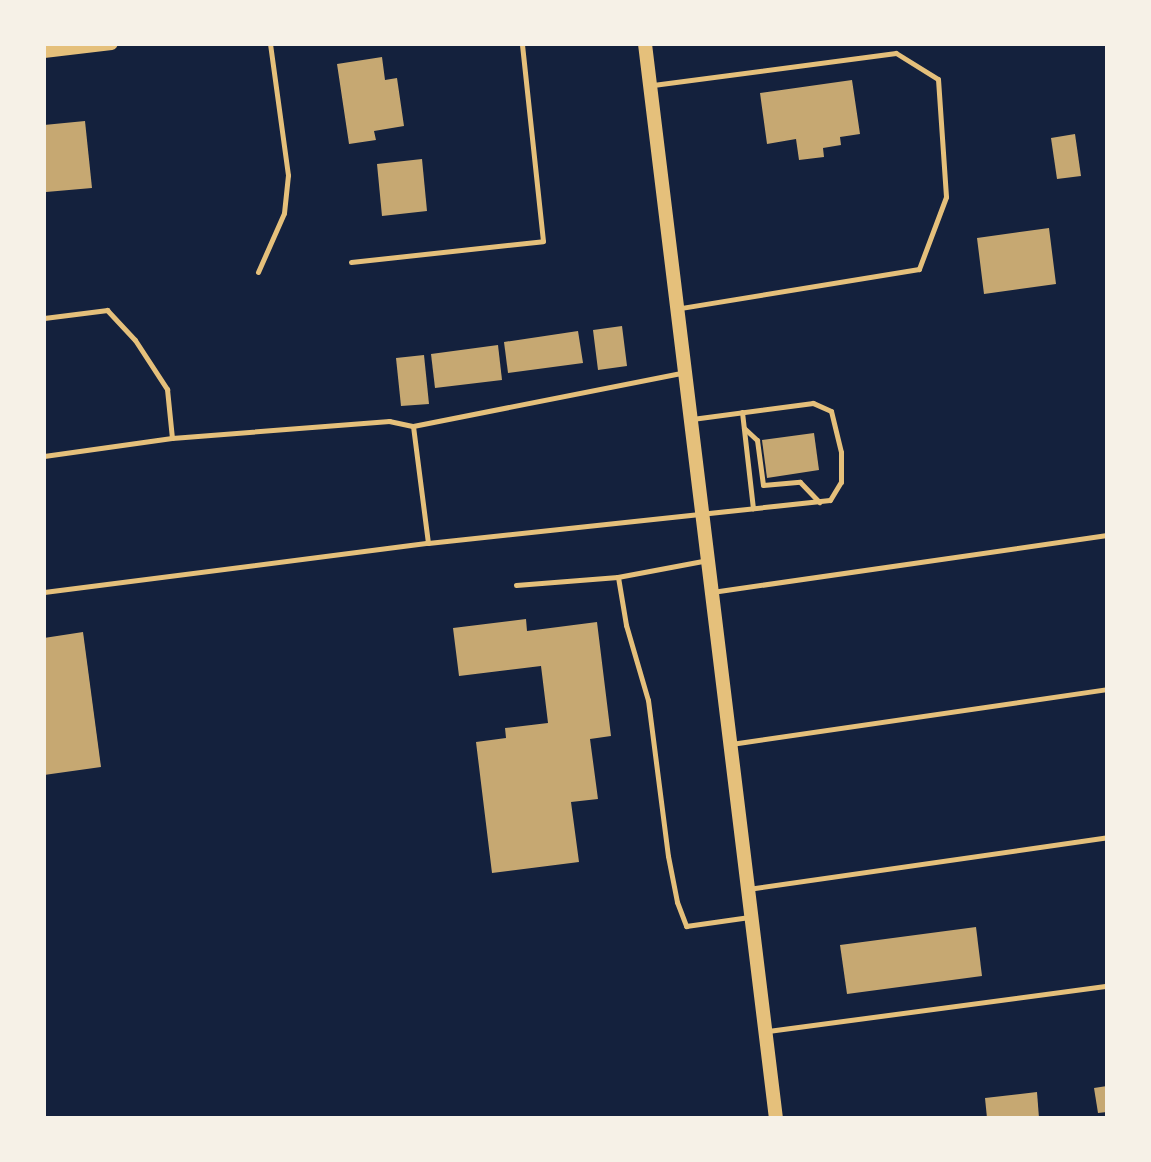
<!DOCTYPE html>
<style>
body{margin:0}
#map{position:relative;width:1151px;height:1162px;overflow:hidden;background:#14213d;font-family:"DM Sans",sans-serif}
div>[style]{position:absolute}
.building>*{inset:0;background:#c6a872}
.service>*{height:5px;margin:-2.5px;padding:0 2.5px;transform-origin:2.5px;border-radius:2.5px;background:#e5c07b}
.tertiary>*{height:12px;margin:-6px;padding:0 6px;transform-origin:6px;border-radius:6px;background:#e5c07b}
.secondary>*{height:14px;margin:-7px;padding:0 7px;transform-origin:7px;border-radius:7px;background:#e5c07b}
span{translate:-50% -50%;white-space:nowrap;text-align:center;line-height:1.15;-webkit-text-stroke:6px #f6f1e7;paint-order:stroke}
.frame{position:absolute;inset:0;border:46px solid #f6f1e7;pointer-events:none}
</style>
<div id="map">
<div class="building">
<div style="clip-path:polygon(382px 57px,385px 80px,397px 78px,404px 126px,374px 131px,376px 140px,349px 144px,337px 64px)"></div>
<div style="clip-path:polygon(852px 80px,860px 134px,840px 137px,841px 145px,823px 148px,824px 157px,799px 160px,796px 139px,767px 144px,760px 93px)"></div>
<div style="clip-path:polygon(85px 121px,92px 188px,46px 192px,44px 125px)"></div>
<div style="clip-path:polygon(1075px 134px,1081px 176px,1057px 179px,1051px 138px)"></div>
<div style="clip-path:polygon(422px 159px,427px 211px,382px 216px,377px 164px)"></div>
<div style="clip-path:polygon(1049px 228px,1056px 284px,984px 294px,977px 238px)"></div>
<div style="clip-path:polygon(622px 326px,627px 366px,598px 370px,593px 330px)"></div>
<div style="clip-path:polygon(578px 331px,583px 363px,508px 373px,504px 342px)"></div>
<div style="clip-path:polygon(498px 345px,502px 380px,435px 388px,431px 354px)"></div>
<div style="clip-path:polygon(424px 355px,429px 404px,401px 406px,396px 358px)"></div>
<div style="clip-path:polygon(814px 433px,819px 470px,767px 478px,762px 440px)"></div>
<div style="clip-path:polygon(526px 619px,527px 631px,597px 622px,611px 736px,590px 739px,598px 799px,571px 802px,579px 862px,492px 873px,476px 742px,506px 738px,505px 728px,548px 723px,541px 666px,459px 676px,453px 628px)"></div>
<div style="clip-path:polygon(83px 632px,101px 767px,44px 775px,44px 638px)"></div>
<div style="clip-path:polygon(976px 927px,982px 976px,847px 994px,840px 945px)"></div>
<div style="clip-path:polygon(1107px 1086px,1107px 1112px,1098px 1113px,1094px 1088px)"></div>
<div style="clip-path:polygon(1037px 1092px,1039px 1118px,987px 1118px,985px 1098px)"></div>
</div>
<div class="service">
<div style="left:653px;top:85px;width:245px;rotate:-7.5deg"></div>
<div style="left:896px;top:53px;width:49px;rotate:31.8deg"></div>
<div style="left:938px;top:79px;width:118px;rotate:86.1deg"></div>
<div style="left:946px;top:197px;width:77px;rotate:110.6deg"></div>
<div style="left:919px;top:269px;width:242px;rotate:170.7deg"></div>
<div style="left:351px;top:262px;width:193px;rotate:-6.2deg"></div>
<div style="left:543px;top:241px;width:198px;rotate:-96.1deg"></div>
<div style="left:258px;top:272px;width:64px;rotate:-66.2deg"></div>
<div style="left:284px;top:213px;width:38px;rotate:-84deg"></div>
<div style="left:288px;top:175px;width:132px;rotate:-97.8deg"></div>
<div style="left:44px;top:318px;width:64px;rotate:-7.2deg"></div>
<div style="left:107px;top:310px;width:41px;rotate:47deg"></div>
<div style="left:135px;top:340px;width:59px;rotate:56.9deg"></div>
<div style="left:167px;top:389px;width:49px;rotate:84.2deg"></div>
<div style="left:172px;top:438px;width:218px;rotate:-4.5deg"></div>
<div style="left:389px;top:421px;width:25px;rotate:12deg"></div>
<div style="left:413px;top:426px;width:277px;rotate:-11.2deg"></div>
<div style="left:742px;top:412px;width:97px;rotate:83.5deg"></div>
<div style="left:413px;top:426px;width:118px;rotate:82.7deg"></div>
<div style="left:744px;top:428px;width:18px;rotate:43deg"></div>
<div style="left:757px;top:440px;width:45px;rotate:82.4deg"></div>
<div style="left:763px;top:485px;width:37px;rotate:-5deg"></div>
<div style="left:800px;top:482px;width:28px;rotate:46deg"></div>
<div style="left:44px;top:456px;width:129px;rotate:-8deg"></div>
<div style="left:708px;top:560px;width:92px;rotate:169.3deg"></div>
<div style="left:618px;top:577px;width:49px;rotate:80.5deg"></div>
<div style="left:626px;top:625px;width:78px;rotate:73.7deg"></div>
<div style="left:648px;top:700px;width:157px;rotate:82.7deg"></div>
<div style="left:668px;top:856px;width:47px;rotate:78.9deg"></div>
<div style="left:677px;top:902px;width:26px;rotate:69deg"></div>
<div style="left:686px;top:926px;width:64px;rotate:-8.1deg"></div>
<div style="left:516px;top:585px;width:102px;rotate:-4.5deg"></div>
<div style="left:44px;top:592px;width:387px;rotate:-7.3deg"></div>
<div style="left:428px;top:543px;width:404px;rotate:-6.1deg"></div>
<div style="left:830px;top:500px;width:21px;rotate:-59deg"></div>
<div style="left:841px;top:482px;width:30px;rotate:-90deg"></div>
<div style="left:841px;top:452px;width:42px;rotate:-103.7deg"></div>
<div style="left:831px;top:411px;width:20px;rotate:-156deg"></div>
<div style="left:813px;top:403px;width:122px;rotate:172.5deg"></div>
<div style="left:712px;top:592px;width:399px;rotate:-8.2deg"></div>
<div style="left:731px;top:744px;width:380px;rotate:-8.3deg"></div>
<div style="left:748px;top:889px;width:363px;rotate:-8.2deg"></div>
<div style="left:768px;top:1031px;width:342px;rotate:-7.6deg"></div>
</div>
<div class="tertiary">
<div style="left:44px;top:52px;width:68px;rotate:-6.7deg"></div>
</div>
<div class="secondary">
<div style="left:645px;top:44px;width:1082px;rotate:83.05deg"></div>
</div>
<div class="frame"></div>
</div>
